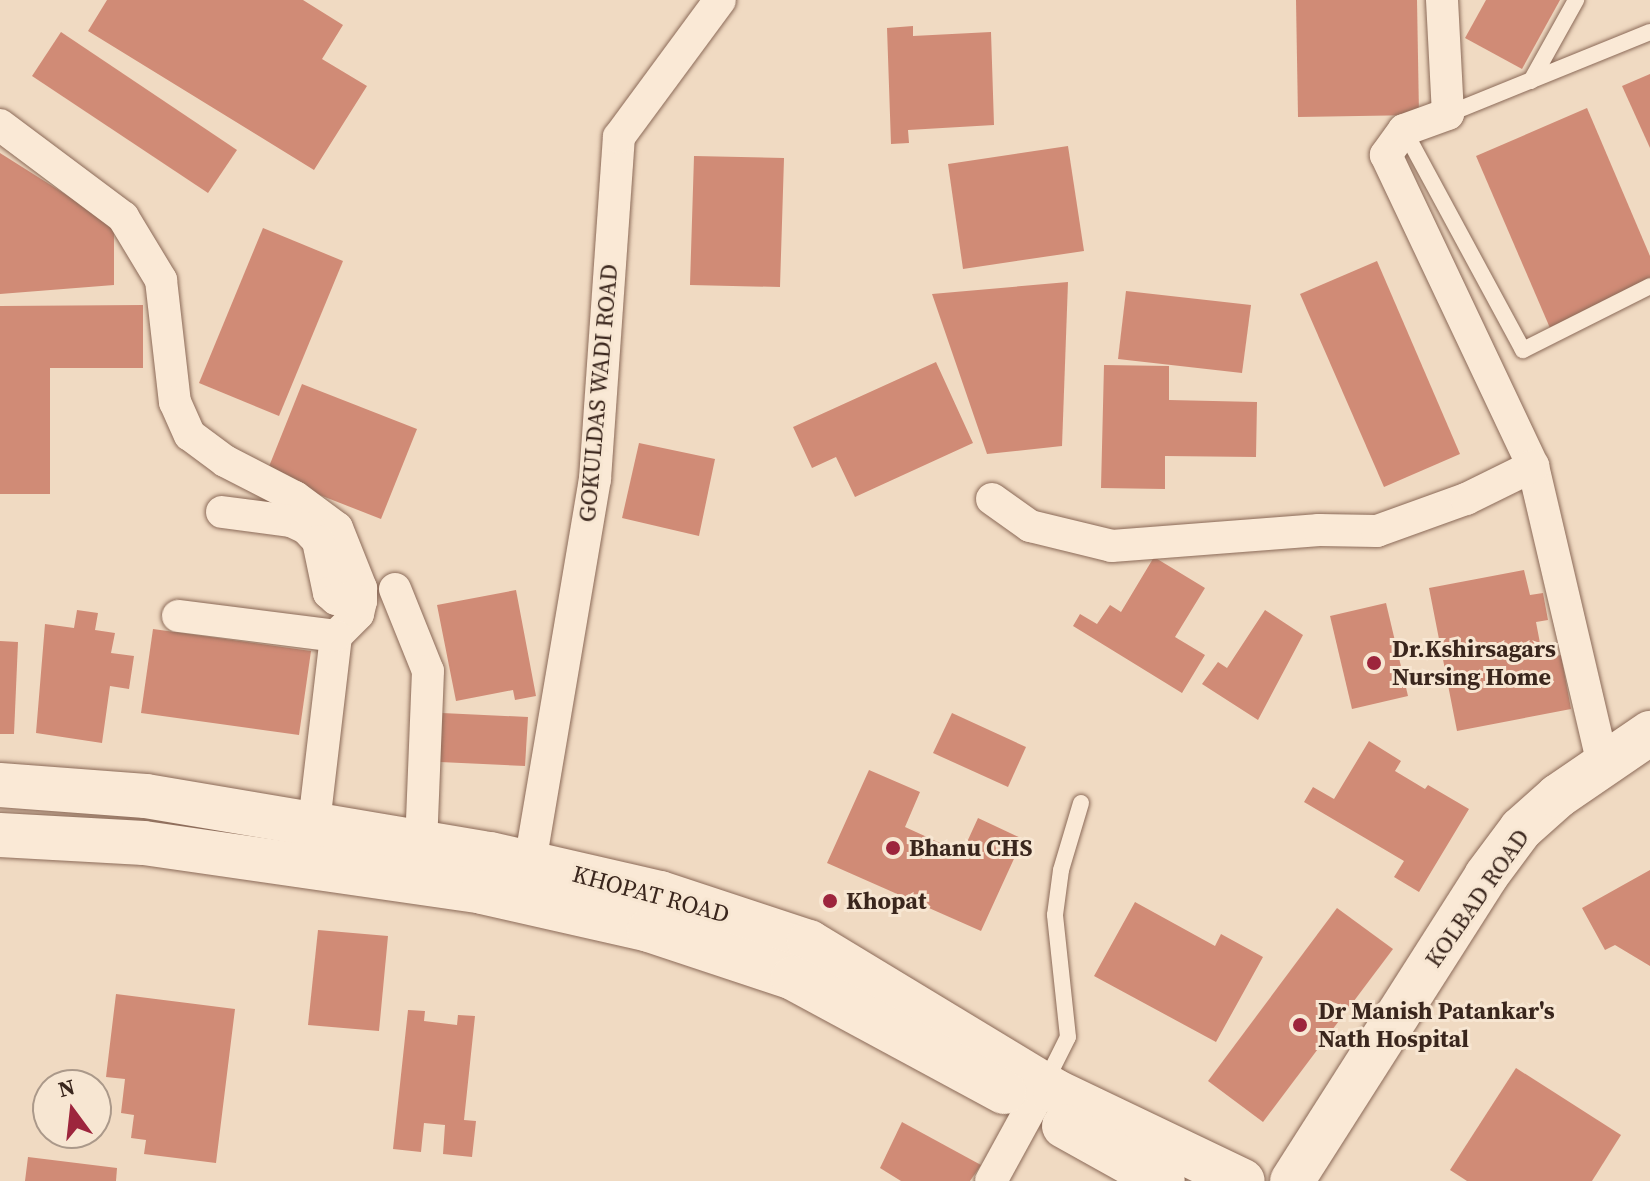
<!DOCTYPE html>
<style>
body{margin:0}
#map{position:relative;width:1650px;height:1181px;overflow:hidden;background:#f0dac2;font-family:"Source Serif 4",serif}
div>[style]{position:absolute}
.building>*{inset:0;background:#d08b76}
.roads{filter:drop-shadow(0 0 2px #8b6a58) drop-shadow(0 0 2px #8b6a58)}
.lane>*{height:16px;margin:-8px;padding:0 8px;transform-origin:8px;border-radius:8px;background:#fae9d6}
.street>*{height:32px;margin:-16px;padding:0 16px;transform-origin:16px;border-radius:16px;background:#fae9d6}
.secondary>*{height:44px;margin:-22px;padding:0 22px;transform-origin:22px;border-radius:22px;background:#fae9d6}
.dots>*{width:22px;height:22px;translate:-50% -50%;box-sizing:border-box;border:4px solid #f7e6d2;border-radius:50%}
span{translate:-50% -50%;white-space:nowrap;text-align:center;line-height:1.15;-webkit-text-stroke:6px #f7e6d2;paint-order:stroke}
.street-label{font-size:24px;color:#3a261d}
.poi-label{font-size:24px;color:#3a261d;font-weight:700}
.left{translate:0 -50%;text-align:left}
.north{position:absolute;left:32px;top:1069px;width:80px;height:80px;box-sizing:border-box;background:#f7e6d2;border:2px solid #ab998a;border-radius:50%;rotate:345deg;font-size:22px;font-weight:700;line-height:32px;text-align:center;color:#3a261d}
.north::after{content:'';display:block;margin:auto;width:28px;height:36px;background:#9d253d;clip-path:polygon(50% 0,100% 100%,50% 72%,0 100%)}
</style>
<div id="map">
<div class="building">
<div style="clip-path:polygon(107px 0,303px 0,343px 25px,322px 59px,367px 86px,314px 170px,88px 31px)"></div>
<div style="clip-path:polygon(1296px 0,1417px 0,1419px 115px,1298px 117px)"></div>
<div style="clip-path:polygon(1486px 0,1560px 0,1522px 69px,1465px 38px)"></div>
<div style="clip-path:polygon(913px 26px,913px 36px,991px 32px,994px 125px,908px 130px,909px 143px,891px 144px,887px 28px)"></div>
<div style="clip-path:polygon(61px 32px,237px 150px,208px 193px,32px 76px)"></div>
<div style="clip-path:polygon(1650px 74px,1650px 148px,1622px 86px)"></div>
<div style="clip-path:polygon(1587px 108px,1650px 256px,1650px 293px,1553px 335px,1476px 156px)"></div>
<div style="clip-path:polygon(1068px 146px,1084px 251px,963px 269px,948px 164px)"></div>
<div style="clip-path:polygon(0 153px,114px 225px,114px 285px,0 294px)"></div>
<div style="clip-path:polygon(694px 156px,784px 158px,780px 287px,690px 285px)"></div>
<div style="clip-path:polygon(263px 228px,343px 261px,279px 416px,199px 383px)"></div>
<div style="clip-path:polygon(1377px 261px,1460px 454px,1384px 487px,1300px 294px)"></div>
<div style="clip-path:polygon(1068px 282px,1062px 446px,987px 454px,932px 294px)"></div>
<div style="clip-path:polygon(1126px 291px,1251px 305px,1242px 373px,1118px 359px)"></div>
<div style="clip-path:polygon(143px 305px,143px 368px,50px 368px,50px 494px,0 494px,0 306px)"></div>
<div style="clip-path:polygon(936px 362px,973px 443px,855px 497px,836px 457px,812px 468px,793px 427px)"></div>
<div style="clip-path:polygon(1104px 365px,1169px 366px,1169px 400px,1257px 402px,1256px 457px,1165px 456px,1165px 489px,1101px 488px)"></div>
<div style="clip-path:polygon(302px 384px,417px 429px,381px 519px,266px 474px)"></div>
<div style="clip-path:polygon(639px 443px,715px 459px,699px 536px,622px 518px)"></div>
<div style="clip-path:polygon(1154px 557px,1205px 588px,1175px 637px,1205px 655px,1182px 693px,1073px 626px,1080px 614px,1097px 624px,1110px 605px,1121px 612px)"></div>
<div style="clip-path:polygon(1524px 570px,1530px 595px,1543px 593px,1548px 620px,1536px 622px,1543px 659px,1561px 655px,1571px 709px,1457px 731px,1429px 588px)"></div>
<div style="clip-path:polygon(516px 590px,536px 696px,515px 700px,513px 690px,456px 701px,437px 605px)"></div>
<div style="clip-path:polygon(1386px 603px,1408px 696px,1352px 709px,1330px 616px)"></div>
<div style="clip-path:polygon(77px 610px,98px 613px,95px 630px,115px 633px,111px 653px,134px 656px,129px 689px,110px 686px,102px 743px,36px 733px,45px 624px,74px 628px)"></div>
<div style="clip-path:polygon(1265px 610px,1303px 635px,1258px 720px,1202px 684px,1218px 662px,1227px 668px)"></div>
<div style="clip-path:polygon(153px 629px,311px 651px,299px 735px,141px 713px)"></div>
<div style="clip-path:polygon(0 641px,18px 642px,14px 734px,0 734px)"></div>
<div style="clip-path:polygon(442px 713px,528px 717px,525px 766px,440px 762px)"></div>
<div style="clip-path:polygon(952px 713px,1026px 747px,1008px 787px,933px 753px)"></div>
<div style="clip-path:polygon(1369px 741px,1401px 761px,1395px 771px,1425px 789px,1428px 785px,1469px 809px,1419px 892px,1394px 877px,1404px 861px,1304px 802px,1313px 787px,1334px 799px)"></div>
<div style="clip-path:polygon(869px 770px,920px 792px,905px 827px,962px 853px,978px 818px,1023px 839px,981px 931px,827px 863px)"></div>
<div style="clip-path:polygon(1650px 870px,1650px 966px,1615px 945px,1605px 950px,1582px 908px)"></div>
<div style="clip-path:polygon(1135px 902px,1215px 946px,1221px 934px,1263px 957px,1216px 1042px,1094px 976px)"></div>
<div style="clip-path:polygon(1337px 908px,1393px 949px,1263px 1122px,1208px 1081px)"></div>
<div style="clip-path:polygon(318px 930px,388px 936px,379px 1031px,308px 1025px)"></div>
<div style="clip-path:polygon(116px 994px,235px 1009px,216px 1163px,144px 1154px,146px 1140px,131px 1138px,134px 1115px,121px 1113px,125px 1079px,106px 1077px)"></div>
<div style="clip-path:polygon(408px 1010px,425px 1011px,424px 1021px,457px 1025px,458px 1015px,475px 1016px,464px 1120px,476px 1121px,472px 1157px,443px 1154px,445px 1125px,424px 1123px,421px 1152px,393px 1149px)"></div>
<div style="clip-path:polygon(1516px 1068px,1621px 1135px,1592px 1181px,1467px 1181px,1450px 1170px)"></div>
<div style="clip-path:polygon(902px 1122px,981px 1165px,970px 1181px,901px 1181px,880px 1168px)"></div>
<div style="clip-path:polygon(28px 1157px,117px 1168px,116px 1181px,25px 1181px)"></div>
</div>
<div class="roads">
<div class="lane">
<div style="left:1531px;top:81px;width:93px;rotate:-60.9deg"></div>
<div style="left:1448px;top:114px;width:218px;rotate:-22.1deg"></div>
<div style="left:1404px;top:130px;width:250px;rotate:61.6deg"></div>
<div style="left:1523px;top:350px;width:142px;rotate:-26.7deg"></div>
<div style="left:1045px;top:1083px;width:51px;rotate:-63.4deg"></div>
<div style="left:1068px;top:1037px;width:123px;rotate:-96.1deg"></div>
<div style="left:1055px;top:915px;width:45px;rotate:-82.4deg"></div>
<div style="left:1061px;top:870px;width:70px;rotate:-73.4deg"></div>
</div>
<div class="street">
<div style="left:1442px;top:0;width:114px;rotate:87deg"></div>
<div style="left:1448px;top:114px;width:47px;rotate:160deg"></div>
<div style="left:1404px;top:130px;width:31px;rotate:126deg"></div>
<div style="left:1386px;top:155px;width:344px;rotate:64.7deg"></div>
<div style="left:1533px;top:466px;width:306px;rotate:76.8deg"></div>
<div style="left:0;top:125px;width:154px;rotate:36.8deg"></div>
<div style="left:123px;top:217px;width:74px;rotate:58.9deg"></div>
<div style="left:161px;top:280px;width:123px;rotate:83.5deg"></div>
<div style="left:175px;top:402px;width:36px;rotate:66deg"></div>
<div style="left:190px;top:435px;width:44px;rotate:36.6deg"></div>
<div style="left:225px;top:461px;width:79px;rotate:27.2deg"></div>
<div style="left:295px;top:497px;width:52px;rotate:36.4deg"></div>
<div style="left:337px;top:528px;width:65px;rotate:68.2deg"></div>
<div style="left:361px;top:588px;width:13px;rotate:90deg"></div>
<div style="left:361px;top:601px;width:13px;rotate:103deg"></div>
<div style="left:358px;top:614px;width:31px;rotate:135deg"></div>
<div style="left:336px;top:636px;width:189px;rotate:96.7deg"></div>
<div style="left:992px;top:499px;width:47px;rotate:35.4deg"></div>
<div style="left:1030px;top:526px;width:84px;rotate:13.7deg"></div>
<div style="left:1112px;top:546px;width:208px;rotate:-4.4deg"></div>
<div style="left:1319px;top:530px;width:58px;rotate:1deg"></div>
<div style="left:1377px;top:531px;width:95px;rotate:-19.8deg"></div>
<div style="left:1466px;top:499px;width:75px;rotate:-26.2deg"></div>
<div style="left:222px;top:512px;width:70px;rotate:7.4deg"></div>
<div style="left:291px;top:521px;width:17px;rotate:25deg"></div>
<div style="left:306px;top:528px;width:18px;rotate:47deg"></div>
<div style="left:318px;top:541px;width:53px;rotate:78.1deg"></div>
<div style="left:329px;top:593px;width:9px;rotate:41deg"></div>
<div style="left:336px;top:599px;width:25px;rotate:5deg"></div>
<div style="left:395px;top:589px;width:88px;rotate:68.1deg"></div>
<div style="left:428px;top:671px;width:171px;rotate:92.3deg"></div>
<div style="left:178px;top:616px;width:159px;rotate:7.2deg"></div>
<div style="left:530px;top:863px;width:389px;rotate:-80.4deg"></div>
<div style="left:595px;top:479px;width:343px;rotate:-86deg"></div>
<div style="left:619px;top:137px;width:170px;rotate:-53.6deg"></div>
<div style="left:991px;top:1181px;width:111px;rotate:-61.3deg"></div>
</div>
<div class="secondary">
<div style="left:0;top:785px;width:146px;rotate:4.3deg"></div>
<div style="left:146px;top:796px;width:349px;rotate:9.6deg"></div>
<div style="left:490px;top:854px;width:174px;rotate:12.9deg"></div>
<div style="left:660px;top:893px;width:157px;rotate:18.2deg"></div>
<div style="left:809px;top:942px;width:288px;rotate:31.2deg"></div>
<div style="left:1055px;top:1091px;width:208px;rotate:25.6deg"></div>
<div style="left:0;top:835px;width:144px;rotate:3.2deg"></div>
<div style="left:144px;top:843px;width:342px;rotate:8.2deg"></div>
<div style="left:482px;top:892px;width:171px;rotate:12.8deg"></div>
<div style="left:649px;top:930px;width:152px;rotate:18.4deg"></div>
<div style="left:793px;top:978px;width:240px;rotate:28.4deg"></div>
<div style="left:1064px;top:1126px;width:113px;rotate:29.1deg"></div>
<div style="left:1292px;top:1181px;width:361px;rotate:-57.5deg"></div>
<div style="left:1486px;top:876px;width:59px;rotate:-53.3deg"></div>
<div style="left:1521px;top:829px;width:50px;rotate:-41.7deg"></div>
<div style="left:1558px;top:796px;width:112px;rotate:-34.4deg"></div>
</div>
</div>
<div class="dots">
<div style="left:1374px;top:663px;background:#9d253d"></div>
<div style="left:893px;top:848px;background:#9d253d"></div>
<div style="left:830px;top:901px;background:#9d253d"></div>
<div style="left:1300px;top:1025px;background:#9d253d"></div>
</div>
<div class="street-label">
<span style="left:598px;top:393px;rotate:-85deg">GOKULDAS WADI ROAD</span>
<span style="left:651px;top:894px;rotate:15deg">KHOPAT ROAD</span>
<span style="left:1477px;top:898px;rotate:-55deg">KOLBAD ROAD</span>
</div>
<div class="poi-label">
<span class="left" style="left:1392px;top:663px">Dr.Kshirsagars<br>Nursing Home</span>
<span class="left" style="left:909px;top:848px">Bhanu CHS</span>
<span class="left" style="left:846px;top:901px">Khopat</span>
<span class="left" style="left:1318px;top:1025px">Dr Manish Patankar's<br>Nath Hospital</span>
</div>
<div class="north">N</div>
</div>
